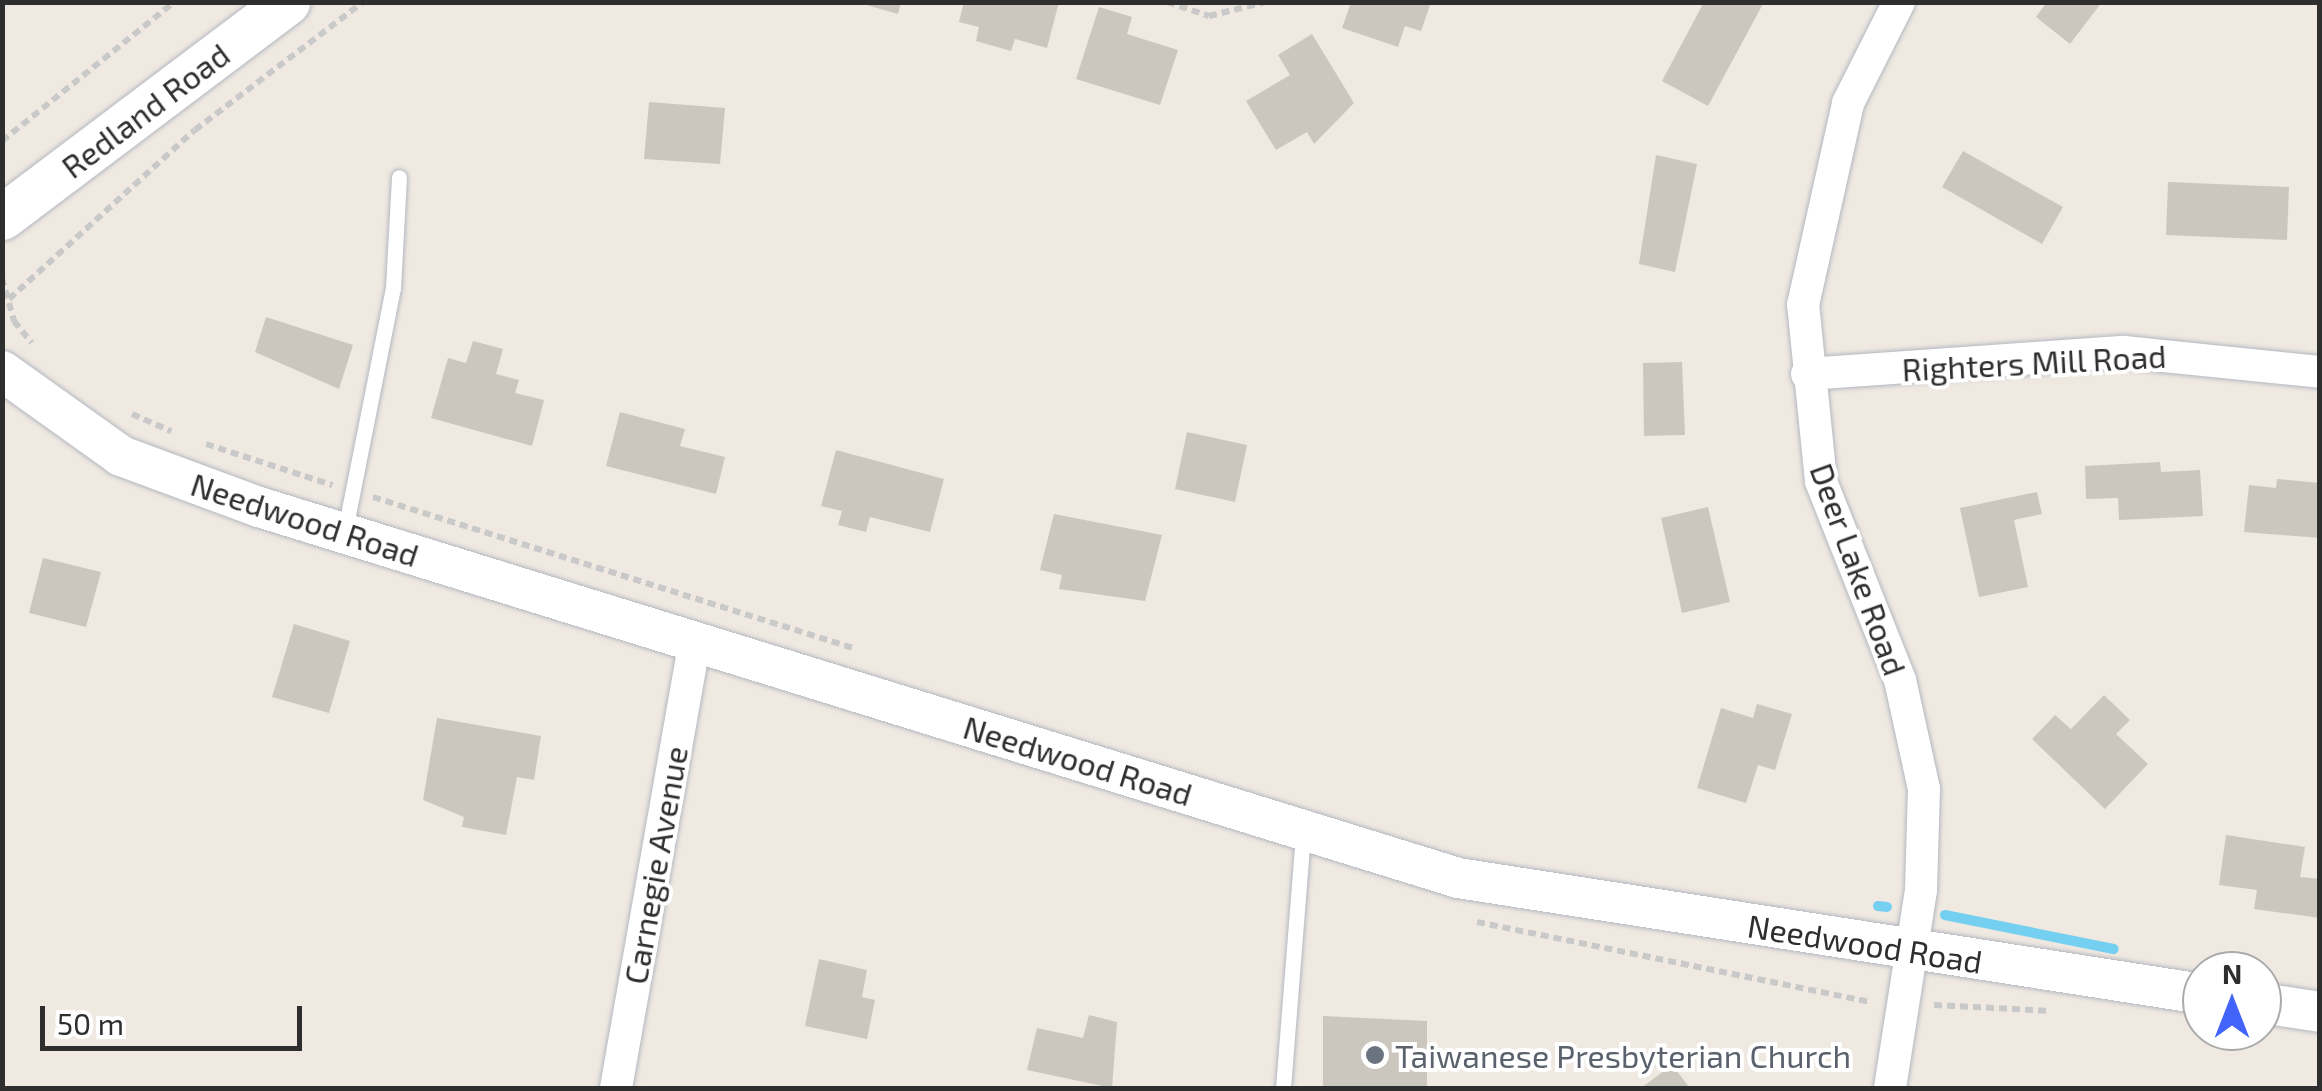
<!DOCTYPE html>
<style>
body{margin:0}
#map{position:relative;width:2322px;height:1091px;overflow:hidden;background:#efe9e1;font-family:"Exo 2",sans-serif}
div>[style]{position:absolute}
.stream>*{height:10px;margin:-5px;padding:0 5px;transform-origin:5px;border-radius:5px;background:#75cff0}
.building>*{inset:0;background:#cbc7bf}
.path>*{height:6px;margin-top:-3px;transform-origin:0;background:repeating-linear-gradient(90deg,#c9c9c9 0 8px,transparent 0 13px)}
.roads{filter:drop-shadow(0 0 2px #b4b7c1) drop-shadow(0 0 2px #b4b7c1)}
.service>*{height:15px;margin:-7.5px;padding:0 7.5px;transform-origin:7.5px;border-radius:7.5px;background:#fff}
.minor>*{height:32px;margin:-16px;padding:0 16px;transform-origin:16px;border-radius:16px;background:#fff}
.tertiary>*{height:40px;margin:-20px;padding:0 20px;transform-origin:20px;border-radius:20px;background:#fff}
.secondary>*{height:45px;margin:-22.5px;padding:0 22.5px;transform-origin:22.5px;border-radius:22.5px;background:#fff}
.dots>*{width:28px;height:28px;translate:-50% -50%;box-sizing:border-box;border:5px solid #fff;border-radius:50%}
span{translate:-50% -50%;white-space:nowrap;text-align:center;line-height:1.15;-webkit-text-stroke:8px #fff;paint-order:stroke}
.street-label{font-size:32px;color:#2e2e2e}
.worship-label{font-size:32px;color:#5b616d}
.left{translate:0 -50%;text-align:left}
.frame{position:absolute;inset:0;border:5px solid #2e2e2e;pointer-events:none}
.north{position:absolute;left:2182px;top:951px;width:100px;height:100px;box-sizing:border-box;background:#fff;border:2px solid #ababab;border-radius:50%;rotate:0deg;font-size:28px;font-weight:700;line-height:40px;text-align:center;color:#2e2e2e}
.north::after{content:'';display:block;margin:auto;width:35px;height:45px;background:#4264fb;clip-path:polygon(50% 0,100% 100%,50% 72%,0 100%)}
.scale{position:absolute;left:40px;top:1006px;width:262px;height:45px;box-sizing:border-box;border:5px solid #2e2e2e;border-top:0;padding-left:12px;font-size:30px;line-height:35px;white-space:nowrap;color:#2e2e2e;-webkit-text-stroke:8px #fff;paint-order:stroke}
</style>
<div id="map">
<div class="stream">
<div style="left:1878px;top:906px;width:9px;rotate:6deg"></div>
<div style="left:1945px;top:915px;width:172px;rotate:11.4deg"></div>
</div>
<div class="building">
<div style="clip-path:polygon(856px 2px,901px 2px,898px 14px)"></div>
<div style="clip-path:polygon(964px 2px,1059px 2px,1047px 48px,1015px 39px,1011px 51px,976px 41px,979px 27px,959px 22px)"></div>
<div style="clip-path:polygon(1351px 2px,1431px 2px,1421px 31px,1405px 26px,1398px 47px,1342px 28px)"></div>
<div style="clip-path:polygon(1704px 2px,1764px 2px,1708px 106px,1662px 81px)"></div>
<div style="clip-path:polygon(2047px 2px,2102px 2px,2070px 44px,2036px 17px)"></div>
<div style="clip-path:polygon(1099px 7px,1132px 17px,1127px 34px,1178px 50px,1160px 105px,1076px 79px)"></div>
<div style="clip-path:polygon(1312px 34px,1354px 103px,1314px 144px,1307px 132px,1276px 150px,1246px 101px,1290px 75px,1278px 55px)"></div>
<div style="clip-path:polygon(649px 102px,725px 108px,720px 164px,644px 159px)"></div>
<div style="clip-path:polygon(1963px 151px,2063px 207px,2042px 244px,1942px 187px)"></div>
<div style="clip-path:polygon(1656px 155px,1697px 164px,1675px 272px,1639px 264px)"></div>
<div style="clip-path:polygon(2168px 182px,2289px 187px,2287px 240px,2166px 235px)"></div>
<div style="clip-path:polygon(266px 317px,353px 345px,339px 389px,255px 352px)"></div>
<div style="clip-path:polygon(473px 341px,503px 349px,496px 374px,519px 380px,515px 393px,544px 400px,532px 446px,431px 418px,448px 358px,466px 363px)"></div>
<div style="clip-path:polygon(1682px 362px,1685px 435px,1644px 436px,1643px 363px)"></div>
<div style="clip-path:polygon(620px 412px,685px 429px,680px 446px,725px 457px,716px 494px,606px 466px)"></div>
<div style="clip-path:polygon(1187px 432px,1247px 445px,1235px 502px,1175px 489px)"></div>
<div style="clip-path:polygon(836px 450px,944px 479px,930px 532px,870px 517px,866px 532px,838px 525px,842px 511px,821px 506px)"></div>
<div style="clip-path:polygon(2160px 462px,2161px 472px,2200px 470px,2203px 516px,2119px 520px,2118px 498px,2086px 499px,2085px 466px)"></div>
<div style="clip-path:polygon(2277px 479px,2320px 483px,2320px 538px,2244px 532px,2249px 485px,2276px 488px)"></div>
<div style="clip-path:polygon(2037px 492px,2042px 514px,2014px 520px,2028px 587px,1979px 597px,1960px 508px)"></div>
<div style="clip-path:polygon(1708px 507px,1730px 602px,1682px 613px,1661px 518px)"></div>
<div style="clip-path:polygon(1054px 514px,1162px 535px,1145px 601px,1059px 589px,1062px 575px,1040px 570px)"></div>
<div style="clip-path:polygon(43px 558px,101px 572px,86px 627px,29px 613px)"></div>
<div style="clip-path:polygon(294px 624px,350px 641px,329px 713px,272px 697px)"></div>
<div style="clip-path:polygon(2104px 695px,2130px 720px,2116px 734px,2148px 764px,2105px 809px,2032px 739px,2055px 715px,2071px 729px)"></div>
<div style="clip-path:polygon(1757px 704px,1792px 714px,1775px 770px,1758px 765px,1746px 803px,1697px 788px,1721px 708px,1753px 718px)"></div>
<div style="clip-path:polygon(437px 718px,541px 736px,534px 780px,517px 777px,506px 835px,462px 827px,464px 817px,423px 800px)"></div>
<div style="clip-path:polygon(2226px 835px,2305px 847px,2300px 877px,2320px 879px,2320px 918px,2254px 909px,2257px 890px,2219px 885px)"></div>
<div style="clip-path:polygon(819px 959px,867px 970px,862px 997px,875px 1000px,867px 1039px,805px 1026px)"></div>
<div style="clip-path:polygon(1089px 1015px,1117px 1022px,1112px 1088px,1027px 1070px,1037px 1028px,1083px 1038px)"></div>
<div style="clip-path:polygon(1323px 1016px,1427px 1021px,1427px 1088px,1323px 1088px)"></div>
<div style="clip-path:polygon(1672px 1065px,1690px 1088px,1641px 1088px)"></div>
</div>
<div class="path">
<div style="left:1167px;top:2px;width:44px;rotate:18.4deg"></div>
<div style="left:1209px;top:16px;width:58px;rotate:-14deg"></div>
<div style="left:2px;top:141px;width:221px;rotate:-38.9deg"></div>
<div style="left:2px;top:278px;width:45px;rotate:74.4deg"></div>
<div style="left:14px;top:321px;width:28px;rotate:51deg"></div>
<div style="left:9px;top:299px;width:251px;rotate:-42.3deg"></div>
<div style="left:195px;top:130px;width:211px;rotate:-37.3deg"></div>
<div style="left:132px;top:414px;width:43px;rotate:23.6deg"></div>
<div style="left:206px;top:444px;width:133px;rotate:18deg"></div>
<div style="left:373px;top:497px;width:506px;rotate:17.47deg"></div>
<div style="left:1477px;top:922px;width:402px;rotate:11.5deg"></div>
<div style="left:1934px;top:1005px;width:117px;rotate:2.9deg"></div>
</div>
<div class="roads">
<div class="service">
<div style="left:345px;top:530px;width:247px;rotate:-78.8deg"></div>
<div style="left:393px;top:288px;width:111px;rotate:-86.9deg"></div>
<div style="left:1283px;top:1088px;width:255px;rotate:-85.5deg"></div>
</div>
<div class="minor">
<div style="left:1807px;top:374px;width:318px;rotate:-4deg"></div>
<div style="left:2124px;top:352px;width:197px;rotate:5.8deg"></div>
<div style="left:616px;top:1088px;width:453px;rotate:-80deg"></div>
<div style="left:1890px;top:1088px;width:200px;rotate:-81.1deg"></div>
<div style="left:1921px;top:890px;width:101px;rotate:-88.3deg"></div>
<div style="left:1924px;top:789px;width:112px;rotate:-102.4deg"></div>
<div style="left:1900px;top:680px;width:214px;rotate:-111.7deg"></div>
<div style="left:1821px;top:481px;width:177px;rotate:-95.8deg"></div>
<div style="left:1803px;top:305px;width:207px;rotate:-77.4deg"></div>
<div style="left:1848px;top:103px;width:113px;rotate:-63.2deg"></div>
</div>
<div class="tertiary">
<div style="left:2px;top:371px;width:146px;rotate:35.5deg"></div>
<div style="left:121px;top:456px;width:147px;rotate:20.3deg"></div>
<div style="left:259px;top:507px;width:1255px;rotate:17.19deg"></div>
<div style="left:1458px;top:878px;width:753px;rotate:8.86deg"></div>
<div style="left:2262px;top:1003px;width:59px;rotate:8.8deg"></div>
</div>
<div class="secondary">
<div style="left:2px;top:217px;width:357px;rotate:-37deg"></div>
</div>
</div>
<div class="dots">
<div style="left:1375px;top:1055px;background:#6b7280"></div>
</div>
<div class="street-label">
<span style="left:145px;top:110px;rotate:-37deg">Redland Road</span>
<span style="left:2034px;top:362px;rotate:-3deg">Righters Mill Road</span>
<span style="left:305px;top:519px;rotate:18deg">Needwood Road</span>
<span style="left:1859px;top:569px;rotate:70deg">Deer Lake Road</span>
<span style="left:1078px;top:760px;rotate:17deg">Needwood Road</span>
<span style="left:655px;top:865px;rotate:-80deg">Carnegie Avenue</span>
<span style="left:1865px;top:943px;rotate:9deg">Needwood Road</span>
</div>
<div class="worship-label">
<span class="left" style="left:1395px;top:1055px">Taiwanese Presbyterian Church</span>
</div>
<div class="frame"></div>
<div class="north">N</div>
<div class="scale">50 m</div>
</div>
